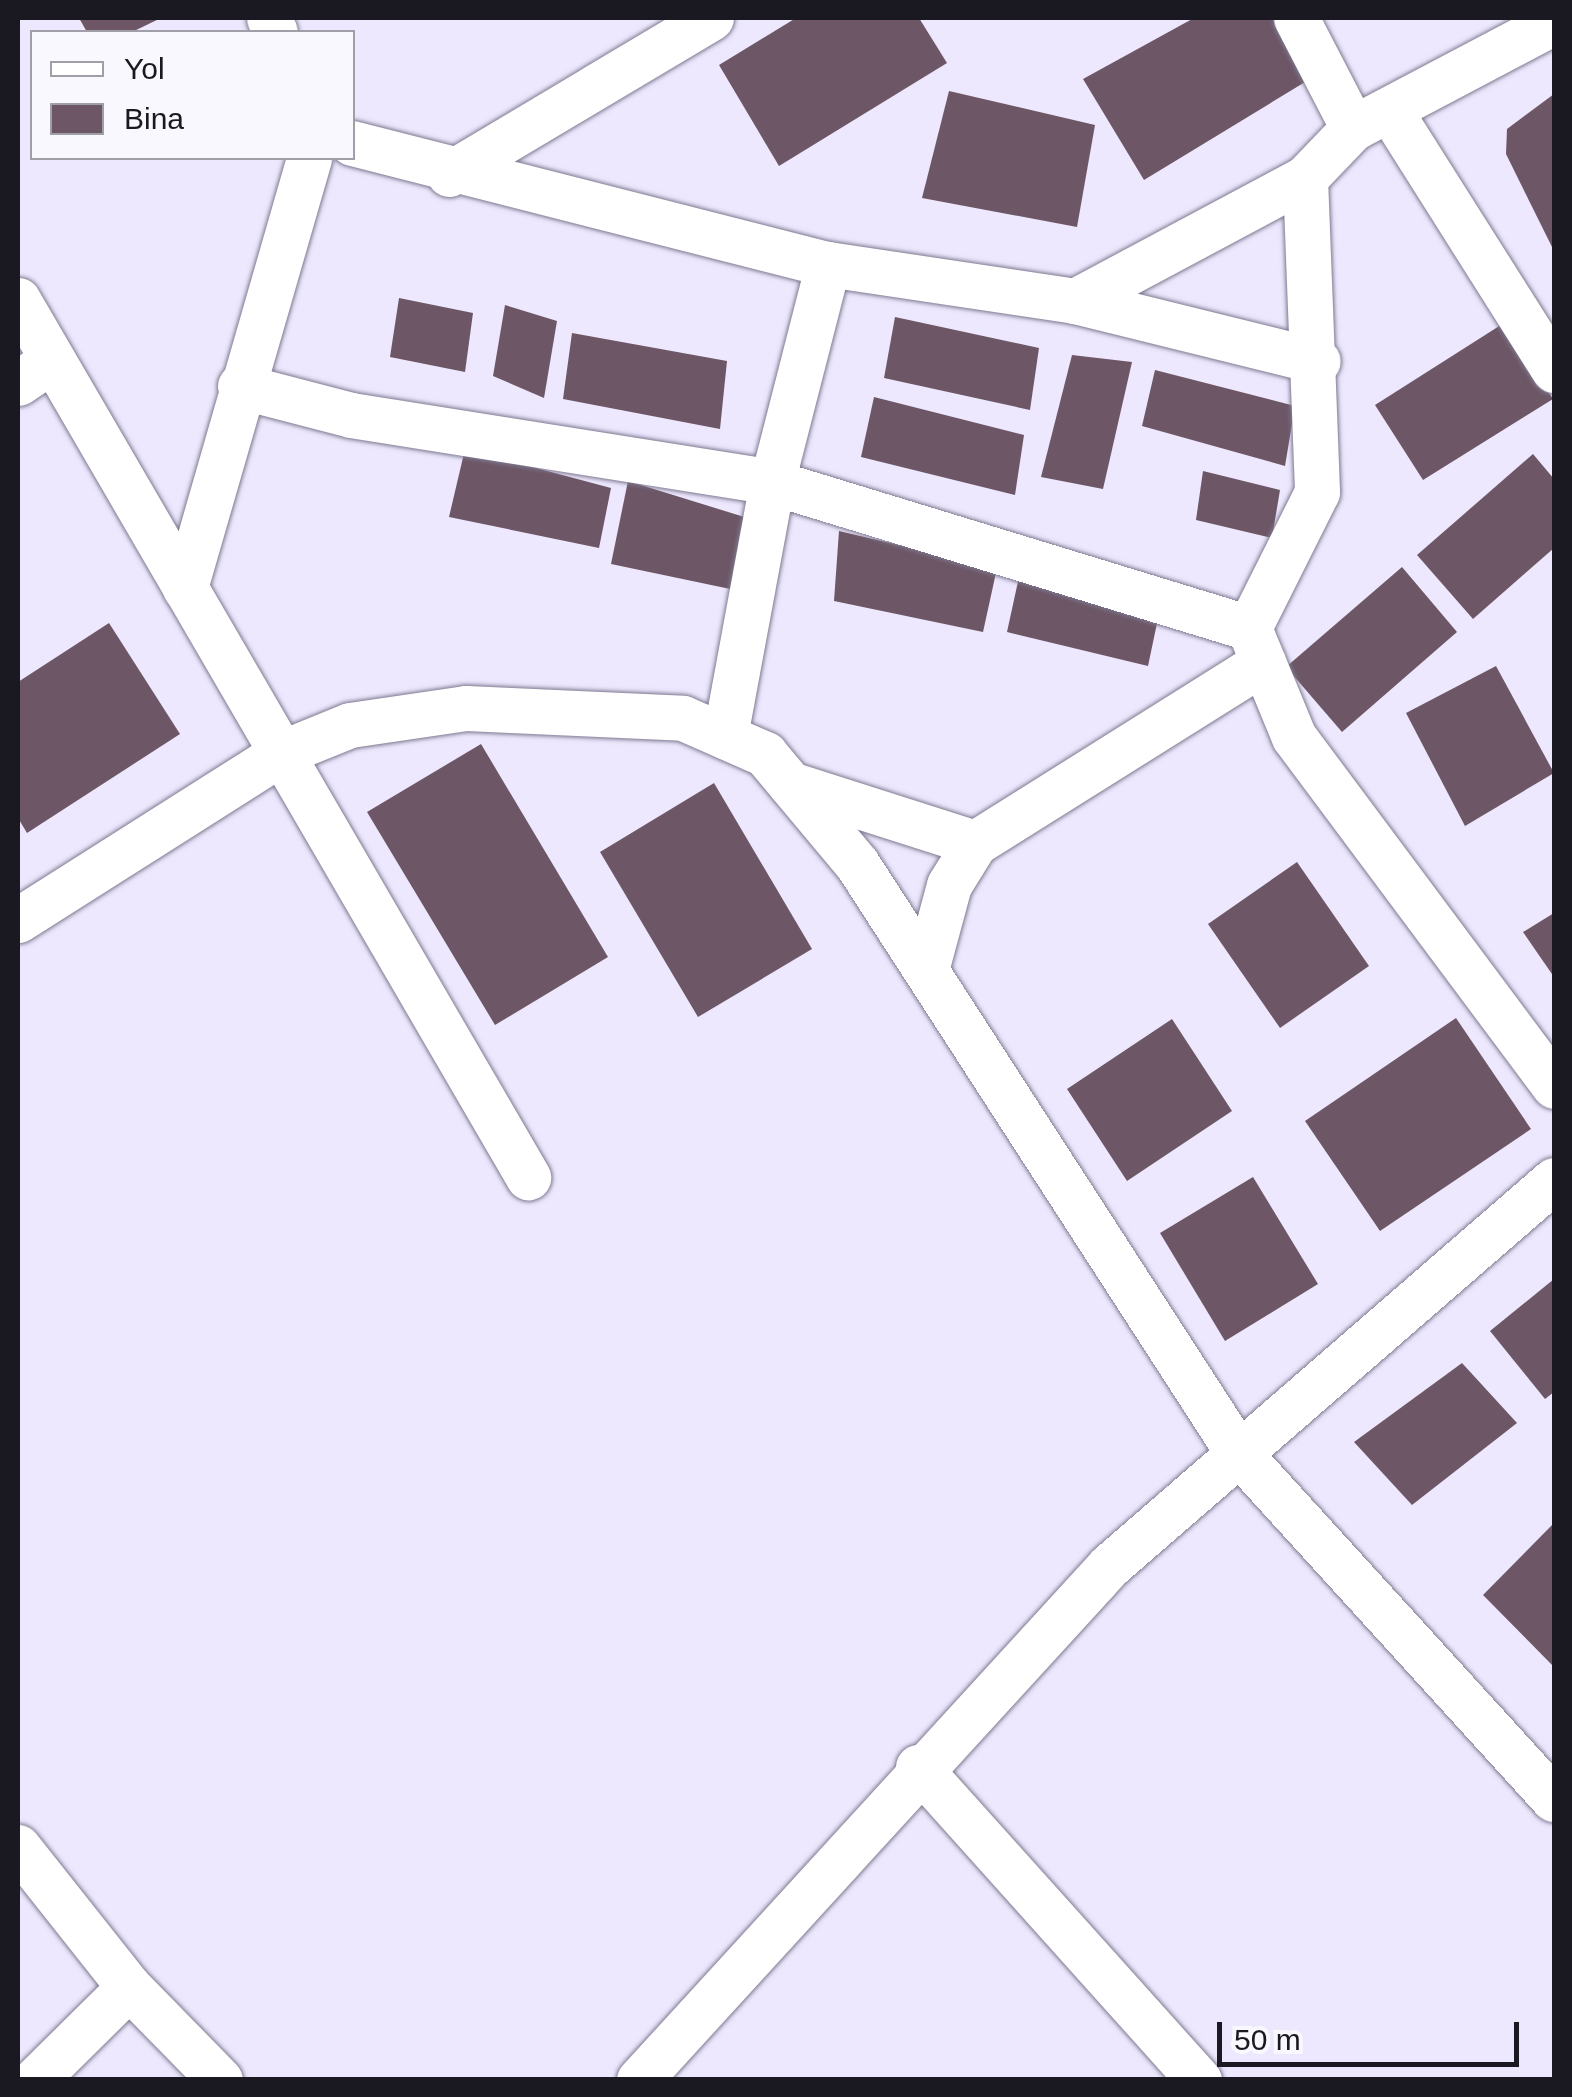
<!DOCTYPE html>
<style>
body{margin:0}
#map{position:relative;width:1572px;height:2097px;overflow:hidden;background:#ede8fd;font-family:Helvetica,sans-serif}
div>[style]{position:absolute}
.building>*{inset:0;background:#6d5766}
.roads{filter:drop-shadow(0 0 2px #7f7991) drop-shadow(0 0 2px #7f7991)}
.street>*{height:45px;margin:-22.5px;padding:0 22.5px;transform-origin:22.5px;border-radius:22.5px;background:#fff}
span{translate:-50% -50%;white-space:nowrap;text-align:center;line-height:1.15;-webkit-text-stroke:10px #f9f8fe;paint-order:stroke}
.frame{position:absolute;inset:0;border:20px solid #1a1821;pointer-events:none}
.legend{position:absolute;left:30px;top:30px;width:325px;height:130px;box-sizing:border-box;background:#f9f8fe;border:2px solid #a09ea6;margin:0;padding:12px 18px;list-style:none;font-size:30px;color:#1a1821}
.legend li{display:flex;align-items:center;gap:20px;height:50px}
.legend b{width:50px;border:2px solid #a09ea6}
.scale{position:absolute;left:1217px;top:2022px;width:302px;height:45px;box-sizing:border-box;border:5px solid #1a1821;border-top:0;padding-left:12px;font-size:30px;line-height:35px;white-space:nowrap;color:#1a1821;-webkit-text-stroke:8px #f9f8fe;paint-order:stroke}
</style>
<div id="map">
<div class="building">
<div style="clip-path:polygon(79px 18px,161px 18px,132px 32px,87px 32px)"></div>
<div style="clip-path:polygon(796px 18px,919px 18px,947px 63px,779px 166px,719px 65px)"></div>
<div style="clip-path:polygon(1194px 18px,1281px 18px,1315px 76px,1144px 180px,1083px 79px)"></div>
<div style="clip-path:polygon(949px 91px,1095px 125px,1077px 227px,922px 198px)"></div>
<div style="clip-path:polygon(1554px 94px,1554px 251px,1506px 154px,1507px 129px)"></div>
<div style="clip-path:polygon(399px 298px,473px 313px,465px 372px,390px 357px)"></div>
<div style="clip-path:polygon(505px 305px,557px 321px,544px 398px,493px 376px)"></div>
<div style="clip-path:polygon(895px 317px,1039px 348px,1030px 410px,884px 378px)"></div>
<div style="clip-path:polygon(1504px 323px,1553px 399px,1423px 480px,1375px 405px)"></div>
<div style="clip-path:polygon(572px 333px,727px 361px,720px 429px,563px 399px)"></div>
<div style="clip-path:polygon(1072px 355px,1132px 362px,1103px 489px,1041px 477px)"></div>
<div style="clip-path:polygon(1155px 370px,1295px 406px,1285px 466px,1142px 426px)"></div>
<div style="clip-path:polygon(874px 397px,1024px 435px,1015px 495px,861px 457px)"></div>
<div style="clip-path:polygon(465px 449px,611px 488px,599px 548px,449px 517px)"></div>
<div style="clip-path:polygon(1533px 454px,1554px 479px,1554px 548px,1473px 619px,1417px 555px)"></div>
<div style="clip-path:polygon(1203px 471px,1280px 490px,1272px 538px,1196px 520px)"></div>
<div style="clip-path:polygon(628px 481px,754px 520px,735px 590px,611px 564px)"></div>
<div style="clip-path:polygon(839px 531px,997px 568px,983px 632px,834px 601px)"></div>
<div style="clip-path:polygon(1402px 567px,1457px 632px,1342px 732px,1286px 667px)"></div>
<div style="clip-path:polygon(1019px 577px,1160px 609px,1148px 666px,1007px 632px)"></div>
<div style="clip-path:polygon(109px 623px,180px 734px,27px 833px,18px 818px,18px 682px)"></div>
<div style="clip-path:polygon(1496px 666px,1554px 773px,1465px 826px,1406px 713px)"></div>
<div style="clip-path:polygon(481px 744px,608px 957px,495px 1025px,367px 812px)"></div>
<div style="clip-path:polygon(714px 783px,812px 949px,698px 1017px,600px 852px)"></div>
<div style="clip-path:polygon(1297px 862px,1369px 966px,1280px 1028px,1208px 924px)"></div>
<div style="clip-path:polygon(1554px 913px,1554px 977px,1523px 932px)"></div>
<div style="clip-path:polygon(1456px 1018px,1531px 1129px,1380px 1231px,1305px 1121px)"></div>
<div style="clip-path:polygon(1172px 1019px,1232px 1111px,1127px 1181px,1067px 1089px)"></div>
<div style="clip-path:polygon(1253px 1177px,1318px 1284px,1225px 1341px,1160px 1233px)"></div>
<div style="clip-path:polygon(1554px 1279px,1554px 1392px,1545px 1399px,1490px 1331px)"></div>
<div style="clip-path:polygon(1462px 1363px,1517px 1423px,1412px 1505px,1354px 1442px)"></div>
<div style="clip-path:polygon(1554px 1523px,1554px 1667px,1483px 1595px)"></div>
</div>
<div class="roads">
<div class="street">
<div style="left:269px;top:18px;width:15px;rotate:67deg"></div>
<div style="left:1296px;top:18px;width:124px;rotate:62.6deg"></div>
<div style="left:1392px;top:114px;width:303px;rotate:57.7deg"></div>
<div style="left:352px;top:143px;width:491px;rotate:14.3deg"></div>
<div style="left:828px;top:264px;width:250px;rotate:8.5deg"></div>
<div style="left:1075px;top:301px;width:250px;rotate:13.9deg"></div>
<div style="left:449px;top:174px;width:305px;rotate:-30.8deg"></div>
<div style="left:1305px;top:178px;width:314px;rotate:87.8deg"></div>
<div style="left:1317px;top:492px;width:152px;rotate:116.6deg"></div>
<div style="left:1249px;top:628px;width:118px;rotate:67.6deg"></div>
<div style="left:1294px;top:737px;width:435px;rotate:53.3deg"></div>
<div style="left:18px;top:300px;width:1015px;rotate:59.82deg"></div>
<div style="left:1075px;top:301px;width:261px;rotate:-28.1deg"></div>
<div style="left:1305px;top:178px;width:69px;rotate:-46.2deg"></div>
<div style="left:1353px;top:128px;width:227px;rotate:-27.8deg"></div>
<div style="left:18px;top:383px;width:41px;rotate:-34.1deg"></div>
<div style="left:240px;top:386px;width:115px;rotate:14.6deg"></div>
<div style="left:351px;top:415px;width:426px;rotate:9deg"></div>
<div style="left:772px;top:482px;width:499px;rotate:17deg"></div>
<div style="left:185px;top:588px;width:448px;rotate:-73.9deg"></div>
<div style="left:725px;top:736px;width:258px;rotate:-79.5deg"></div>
<div style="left:772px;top:482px;width:225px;rotate:-75.6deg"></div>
<div style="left:790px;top:784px;width:194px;rotate:17.7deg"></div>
<div style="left:975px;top:843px;width:49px;rotate:121.8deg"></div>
<div style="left:949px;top:885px;width:88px;rotate:105.1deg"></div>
<div style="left:975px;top:843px;width:340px;rotate:-32.1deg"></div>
<div style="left:18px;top:920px;width:312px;rotate:-32.4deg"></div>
<div style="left:281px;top:753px;width:74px;rotate:-22.1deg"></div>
<div style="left:350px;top:725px;width:117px;rotate:-8.3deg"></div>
<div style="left:466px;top:708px;width:217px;rotate:2.6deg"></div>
<div style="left:683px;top:718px;width:90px;rotate:23.7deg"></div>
<div style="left:765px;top:754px;width:143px;rotate:50.1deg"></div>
<div style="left:857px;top:864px;width:698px;rotate:57.11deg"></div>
<div style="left:1236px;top:1450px;width:472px;rotate:47.7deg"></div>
<div style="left:918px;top:1767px;width:421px;rotate:48.1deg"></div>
<div style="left:18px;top:1847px;width:179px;rotate:51.6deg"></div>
<div style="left:129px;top:1987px;width:130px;rotate:45.6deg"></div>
<div style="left:35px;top:2080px;width:132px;rotate:-44.7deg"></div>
<div style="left:639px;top:2080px;width:696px;rotate:-47.56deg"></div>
<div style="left:1109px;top:1566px;width:589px;rotate:-40.94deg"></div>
</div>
</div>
<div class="frame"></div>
<ul class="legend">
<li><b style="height:12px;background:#fff"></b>Yol</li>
<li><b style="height:28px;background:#6d5766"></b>Bina</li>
</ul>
<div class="scale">50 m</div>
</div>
